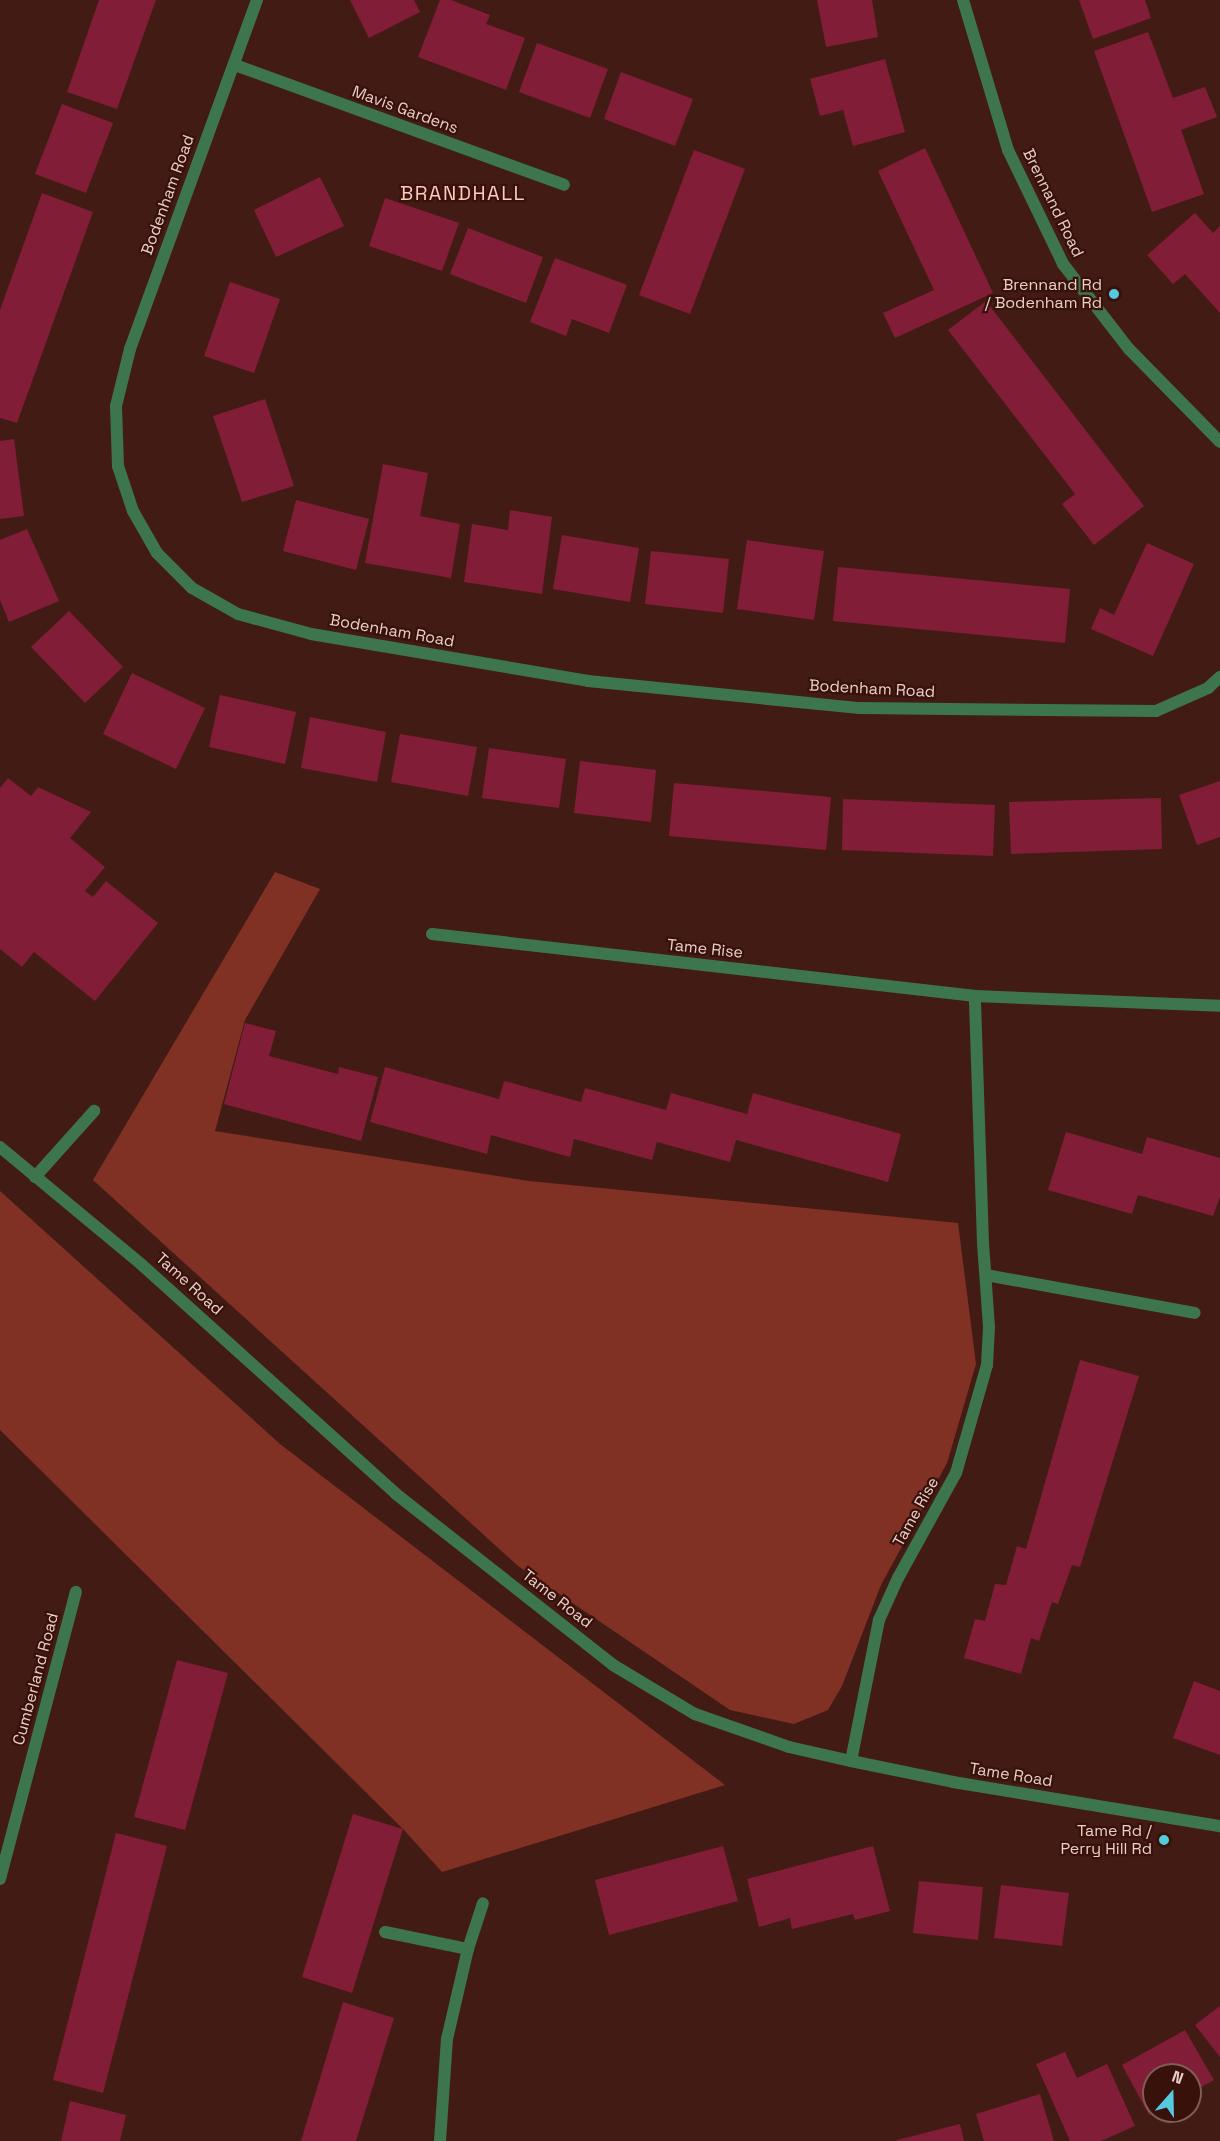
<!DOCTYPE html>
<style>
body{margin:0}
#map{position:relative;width:1220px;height:2141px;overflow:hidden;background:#431b15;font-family:"Space Grotesk",sans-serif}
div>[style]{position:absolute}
.green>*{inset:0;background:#813024}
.building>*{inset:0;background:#811d36}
.service>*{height:12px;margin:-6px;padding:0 6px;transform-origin:6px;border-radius:6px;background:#3d754d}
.minor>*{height:12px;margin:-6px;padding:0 6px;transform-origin:6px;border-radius:6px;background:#3d754d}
.tertiary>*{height:12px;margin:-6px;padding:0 6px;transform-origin:6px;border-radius:6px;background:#3d754d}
.dots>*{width:16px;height:16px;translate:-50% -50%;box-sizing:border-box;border:3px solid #38110b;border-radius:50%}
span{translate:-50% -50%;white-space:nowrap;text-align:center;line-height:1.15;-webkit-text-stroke:4.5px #38110b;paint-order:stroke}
.street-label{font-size:16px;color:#e9cec9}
.poi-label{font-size:16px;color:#e9cec9}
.right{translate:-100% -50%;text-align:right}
.quarter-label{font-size:20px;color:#fec9be;letter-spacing:1.5px}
.north{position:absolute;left:1142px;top:2063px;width:60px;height:60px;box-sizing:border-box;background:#38110b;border:2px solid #7f5d57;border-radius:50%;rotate:20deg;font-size:16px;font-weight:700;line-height:24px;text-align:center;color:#e9cec9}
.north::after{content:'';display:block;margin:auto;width:21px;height:27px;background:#55cadf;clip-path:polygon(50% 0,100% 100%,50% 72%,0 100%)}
</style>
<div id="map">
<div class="green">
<div style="clip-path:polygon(275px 872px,320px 889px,245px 1020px,215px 1131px,529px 1181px,958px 1223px,976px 1364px,947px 1463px,881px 1585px,842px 1686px,828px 1710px,794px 1724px,730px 1710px,518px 1566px,93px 1180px)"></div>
<div style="clip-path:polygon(0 1191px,280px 1444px,725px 1785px,442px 1872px,403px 1829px,0 1430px)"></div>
</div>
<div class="building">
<div style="clip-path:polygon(99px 0,156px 0,117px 109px,67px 92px)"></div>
<div style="clip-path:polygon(350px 0,414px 0,420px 12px,369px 38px)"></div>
<div style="clip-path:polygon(440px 0,451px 0,490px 15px,486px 24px,525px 38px,506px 90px,418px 57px)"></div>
<div style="clip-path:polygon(817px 0,872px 0,878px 37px,826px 47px)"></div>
<div style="clip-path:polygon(1079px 0,1145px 0,1151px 18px,1093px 39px)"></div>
<div style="clip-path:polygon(1148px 32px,1173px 98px,1205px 87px,1217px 117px,1181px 130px,1204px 194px,1152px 212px,1094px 51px)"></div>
<div style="clip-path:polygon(537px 43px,608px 69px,590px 118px,519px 92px)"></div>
<div style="clip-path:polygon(885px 59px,905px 132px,853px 146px,843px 110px,820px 116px,810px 79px)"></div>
<div style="clip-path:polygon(621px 72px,693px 99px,675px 146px,604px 119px)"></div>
<div style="clip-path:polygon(62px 104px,113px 123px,86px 193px,35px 174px)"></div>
<div style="clip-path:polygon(925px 148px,993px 293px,895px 338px,883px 313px,934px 290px,878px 171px)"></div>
<div style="clip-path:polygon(694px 150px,745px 169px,690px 314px,639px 295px)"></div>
<div style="clip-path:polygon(320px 177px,344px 226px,276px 257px,254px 210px)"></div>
<div style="clip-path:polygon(42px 193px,93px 212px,17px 423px,0 418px,0 310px)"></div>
<div style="clip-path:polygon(385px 198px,459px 223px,442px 271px,369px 246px)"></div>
<div style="clip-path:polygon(1195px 213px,1213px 233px,1220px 226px,1220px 313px,1185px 274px,1173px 284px,1147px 255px)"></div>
<div style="clip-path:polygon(468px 228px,543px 257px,526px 303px,450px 274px)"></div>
<div style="clip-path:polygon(555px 258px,627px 285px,609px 333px,572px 319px,566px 336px,530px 322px)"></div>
<div style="clip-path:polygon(230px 282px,280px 299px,254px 373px,204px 356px)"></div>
<div style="clip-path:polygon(986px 301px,1144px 506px,1094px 545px,1062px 504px,1075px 494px,948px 330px)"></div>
<div style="clip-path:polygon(265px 399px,294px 486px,242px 502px,213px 416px)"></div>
<div style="clip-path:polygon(14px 439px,24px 516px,0 519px,0 441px)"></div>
<div style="clip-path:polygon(383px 464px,428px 473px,420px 516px,460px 524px,451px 578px,365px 563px)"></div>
<div style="clip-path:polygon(296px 500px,369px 519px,356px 570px,283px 551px)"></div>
<div style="clip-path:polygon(510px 510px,552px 517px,542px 594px,464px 582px,472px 524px,508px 530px)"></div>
<div style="clip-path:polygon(27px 529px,59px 601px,9px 622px,0 600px,0 540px)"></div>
<div style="clip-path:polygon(562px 535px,639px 548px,630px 602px,553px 589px)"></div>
<div style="clip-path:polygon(747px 540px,824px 551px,814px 620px,737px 609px)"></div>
<div style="clip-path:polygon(1147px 543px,1194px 564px,1153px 656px,1091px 629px,1100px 608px,1114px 615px)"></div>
<div style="clip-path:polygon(651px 551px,729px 559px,723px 613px,645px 604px)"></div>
<div style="clip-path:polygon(838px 567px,1070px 589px,1065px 643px,833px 621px)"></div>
<div style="clip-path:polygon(69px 611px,123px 667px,85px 703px,31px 647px)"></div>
<div style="clip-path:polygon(132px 673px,205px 708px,176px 769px,103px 734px)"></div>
<div style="clip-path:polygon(220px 695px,296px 712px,285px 764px,209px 747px)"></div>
<div style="clip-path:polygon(310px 717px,386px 732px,377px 782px,301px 768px)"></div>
<div style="clip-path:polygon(400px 734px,477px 747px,468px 796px,391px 782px)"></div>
<div style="clip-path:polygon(489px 748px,566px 759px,559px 808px,482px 798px)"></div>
<div style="clip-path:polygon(580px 761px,656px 770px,651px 822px,574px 813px)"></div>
<div style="clip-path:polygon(8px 778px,31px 796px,38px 787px,91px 812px,70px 838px,105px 867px,85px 891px,93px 897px,106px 881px,158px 923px,95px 1001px,34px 952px,22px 967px,0 949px,0 788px)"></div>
<div style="clip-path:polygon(1220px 781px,1220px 837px,1197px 845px,1179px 795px)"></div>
<div style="clip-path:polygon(674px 783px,831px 797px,826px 850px,669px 836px)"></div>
<div style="clip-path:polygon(1161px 798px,1162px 849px,1011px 854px,1009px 802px)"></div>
<div style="clip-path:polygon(843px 799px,995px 805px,993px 856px,842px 850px)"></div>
<div style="clip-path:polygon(245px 1023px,276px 1031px,269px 1056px,338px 1074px,339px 1067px,378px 1077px,361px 1141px,224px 1104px)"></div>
<div style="clip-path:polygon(385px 1067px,499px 1099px,504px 1081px,581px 1102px,585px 1088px,666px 1110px,671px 1093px,747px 1114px,753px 1093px,901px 1134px,888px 1182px,736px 1140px,730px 1162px,657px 1142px,652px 1160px,574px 1139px,570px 1157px,491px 1135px,487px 1154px,370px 1122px)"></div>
<div style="clip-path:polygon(1066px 1132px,1142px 1154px,1147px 1137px,1220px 1158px,1220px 1197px,1213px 1216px,1138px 1195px,1132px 1214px,1048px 1190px)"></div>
<div style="clip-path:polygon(1080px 1360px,1139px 1376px,1080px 1567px,1072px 1565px,1058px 1604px,1052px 1602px,1039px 1641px,1031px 1638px,1021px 1674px,964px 1658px,975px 1619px,985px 1621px,995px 1584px,1006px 1585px,1017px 1546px,1026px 1549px)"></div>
<div style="clip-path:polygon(177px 1660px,228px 1673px,185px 1830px,134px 1817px)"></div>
<div style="clip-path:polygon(1194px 1681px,1220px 1691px,1220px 1755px,1173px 1738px)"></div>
<div style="clip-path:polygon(353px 1814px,403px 1829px,352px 1993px,302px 1977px)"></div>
<div style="clip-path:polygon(116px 1833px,167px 1846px,103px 2093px,53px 2080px)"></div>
<div style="clip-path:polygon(723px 1846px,738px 1901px,609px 1935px,595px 1880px)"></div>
<div style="clip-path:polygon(873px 1846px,890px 1911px,855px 1920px,853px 1914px,792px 1929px,790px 1918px,759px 1927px,747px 1879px)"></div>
<div style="clip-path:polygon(919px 1881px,983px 1887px,978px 1940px,913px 1933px)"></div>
<div style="clip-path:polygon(1001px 1885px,1069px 1893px,1062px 1946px,994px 1938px)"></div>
<div style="clip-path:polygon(343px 2002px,394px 2018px,356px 2141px,301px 2141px)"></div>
<div style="clip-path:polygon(1220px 2006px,1220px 2057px,1195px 2025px)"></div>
<div style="clip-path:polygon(1185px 2030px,1214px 2080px,1190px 2093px,1190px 2075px,1154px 2075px,1154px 2112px,1149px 2115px,1122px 2065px)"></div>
<div style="clip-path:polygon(1065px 2052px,1077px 2078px,1107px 2064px,1135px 2126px,1101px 2141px,1070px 2141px,1036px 2064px)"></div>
<div style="clip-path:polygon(1040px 2094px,1054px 2141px,984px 2141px,976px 2114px)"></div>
<div style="clip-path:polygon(70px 2101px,126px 2115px,120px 2141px,61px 2141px)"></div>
<div style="clip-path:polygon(960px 2124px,964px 2141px,897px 2141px,897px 2140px)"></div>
</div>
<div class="service">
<div style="left:35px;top:1177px;width:89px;rotate:-48.2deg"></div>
</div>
<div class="minor">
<div style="left:257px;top:0;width:371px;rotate:110deg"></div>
<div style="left:130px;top:349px;width:59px;rotate:103.8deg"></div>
<div style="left:116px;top:406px;width:60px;rotate:88.1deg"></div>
<div style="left:118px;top:466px;width:47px;rotate:71.6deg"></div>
<div style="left:133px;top:511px;width:48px;rotate:60.3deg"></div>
<div style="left:157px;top:553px;width:49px;rotate:45deg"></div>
<div style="left:192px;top:588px;width:53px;rotate:29.5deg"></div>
<div style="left:238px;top:614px;width:76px;rotate:15.3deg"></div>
<div style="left:311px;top:634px;width:281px;rotate:9.6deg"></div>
<div style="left:588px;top:681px;width:273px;rotate:5.7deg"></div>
<div style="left:860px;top:708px;width:296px;rotate:0.6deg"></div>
<div style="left:1156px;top:711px;width:57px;rotate:-23.9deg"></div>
<div style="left:1208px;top:688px;width:16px;rotate:-43deg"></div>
<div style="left:963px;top:0;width:157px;rotate:73.3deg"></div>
<div style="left:1008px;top:150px;width:127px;rotate:64.2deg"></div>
<div style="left:1063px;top:264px;width:108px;rotate:52.2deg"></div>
<div style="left:1129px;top:349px;width:130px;rotate:45.6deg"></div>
<div style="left:235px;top:65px;width:350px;rotate:20deg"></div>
<div style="left:432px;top:934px;width:547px;rotate:6.51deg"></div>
<div style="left:975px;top:996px;width:245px;rotate:2.3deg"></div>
<div style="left:986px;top:1275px;width:212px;rotate:10.3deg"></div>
<div style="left:851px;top:1761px;width:144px;rotate:-78.8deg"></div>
<div style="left:879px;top:1620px;width:46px;rotate:-65.7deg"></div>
<div style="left:898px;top:1578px;width:120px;rotate:-61.1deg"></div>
<div style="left:956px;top:1473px;width:112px;rotate:-74deg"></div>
<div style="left:987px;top:1365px;width:38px;rotate:-87deg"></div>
<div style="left:989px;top:1327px;width:84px;rotate:-94.1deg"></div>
<div style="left:983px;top:1243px;width:247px;rotate:-91.9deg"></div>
<div style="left:0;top:1879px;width:297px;rotate:-75.2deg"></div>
<div style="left:385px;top:1932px;width:85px;rotate:11.6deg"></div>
<div style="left:440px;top:2141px;width:102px;rotate:-86.1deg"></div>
<div style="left:447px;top:2039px;width:92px;rotate:-76.9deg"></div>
<div style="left:468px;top:1949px;width:48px;rotate:-71.9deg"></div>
</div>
<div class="tertiary">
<div style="left:0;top:1147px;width:185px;rotate:39.7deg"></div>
<div style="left:142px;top:1265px;width:342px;rotate:42deg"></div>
<div style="left:396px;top:1494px;width:276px;rotate:38.2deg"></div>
<div style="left:613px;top:1665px;width:96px;rotate:30.9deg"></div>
<div style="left:695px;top:1714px;width:100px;rotate:19.3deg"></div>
<div style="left:789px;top:1747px;width:64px;rotate:12.7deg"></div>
<div style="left:851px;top:1761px;width:104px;rotate:11.6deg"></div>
<div style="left:953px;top:1782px;width:271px;rotate:9.4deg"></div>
</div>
<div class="dots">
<div style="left:1114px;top:294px;background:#55cadf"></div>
<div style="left:1164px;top:1840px;background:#55cadf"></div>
</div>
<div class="street-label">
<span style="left:405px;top:110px;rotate:20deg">Mavis Gardens</span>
<span style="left:168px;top:195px;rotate:-70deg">Bodenham Road</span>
<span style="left:1053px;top:203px;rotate:64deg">Brennand Road</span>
<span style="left:392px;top:631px;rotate:10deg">Bodenham Road</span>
<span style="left:872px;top:689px;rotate:3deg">Bodenham Road</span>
<span style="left:705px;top:949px;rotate:6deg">Tame Rise</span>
<span style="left:189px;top:1284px;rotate:42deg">Tame Road</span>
<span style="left:916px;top:1512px;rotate:-61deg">Tame Rise</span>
<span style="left:557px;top:1599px;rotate:38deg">Tame Road</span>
<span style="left:36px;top:1679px;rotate:-75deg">Cumberland Road</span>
<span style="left:1011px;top:1775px;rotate:9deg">Tame Road</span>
</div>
<div class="poi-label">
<span class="right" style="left:1102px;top:294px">Brennand Rd<br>/ Bodenham Rd</span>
<span class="right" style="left:1152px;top:1840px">Tame Rd /<br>Perry Hill Rd</span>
</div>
<div class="quarter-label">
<span style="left:463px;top:193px">BRANDHALL</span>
</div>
<div class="north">N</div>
</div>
